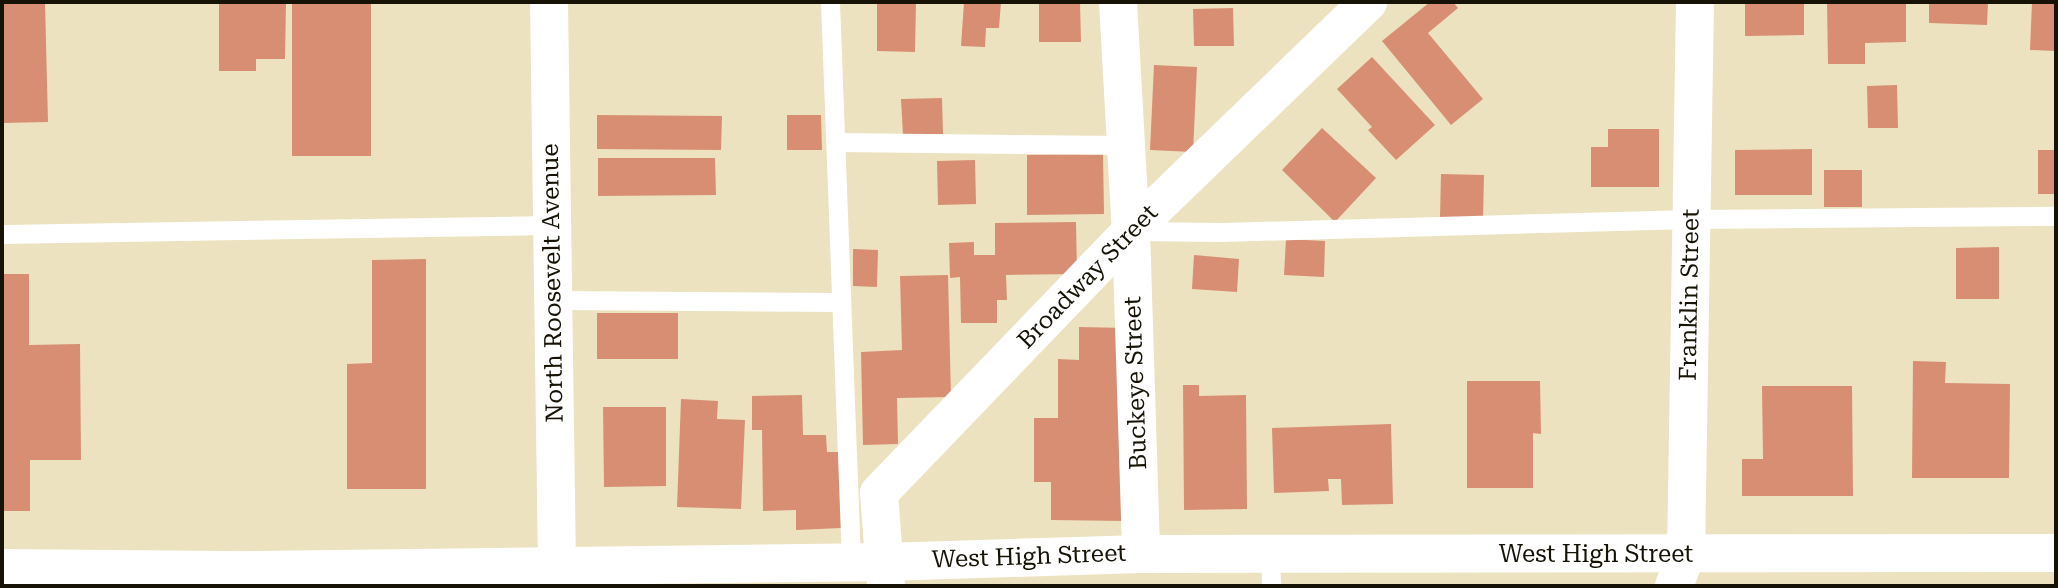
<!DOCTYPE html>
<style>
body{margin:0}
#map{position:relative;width:2058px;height:588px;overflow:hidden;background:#ece2bf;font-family:"Roboto Serif",serif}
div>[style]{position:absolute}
.building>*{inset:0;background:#d88e72}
.service>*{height:19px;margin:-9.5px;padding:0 9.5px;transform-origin:9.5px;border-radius:9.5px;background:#fff}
.minor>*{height:38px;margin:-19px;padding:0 19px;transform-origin:19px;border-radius:19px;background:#fff}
span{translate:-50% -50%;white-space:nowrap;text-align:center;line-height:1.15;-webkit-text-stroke:5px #fff;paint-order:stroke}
.street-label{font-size:24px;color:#161306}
.frame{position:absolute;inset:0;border:4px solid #161306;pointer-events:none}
</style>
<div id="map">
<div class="building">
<div style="clip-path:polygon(2px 2px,45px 2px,48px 122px,2px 123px)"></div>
<div style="clip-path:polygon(219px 2px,286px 2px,285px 59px,256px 59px,256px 71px,219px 71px)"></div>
<div style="clip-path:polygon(292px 2px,371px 2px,371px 156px,292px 156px)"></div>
<div style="clip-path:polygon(877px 2px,916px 2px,915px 52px,877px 51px)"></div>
<div style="clip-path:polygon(964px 2px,1001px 2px,999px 28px,986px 28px,985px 47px,961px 46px)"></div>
<div style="clip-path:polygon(1039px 2px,1080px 2px,1081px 42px,1039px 42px)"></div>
<div style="clip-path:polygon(1430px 2px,1453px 2px,1458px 8px,1428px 33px,1483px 99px,1451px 125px,1382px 41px)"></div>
<div style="clip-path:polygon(1745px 2px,1804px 2px,1804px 35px,1745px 36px)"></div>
<div style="clip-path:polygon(1827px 2px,1906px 2px,1906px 42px,1865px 43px,1865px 64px,1828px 64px)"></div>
<div style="clip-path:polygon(1929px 2px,1988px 2px,1987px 25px,1929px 23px)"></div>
<div style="clip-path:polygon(2032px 2px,2056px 2px,2056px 51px,2030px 50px)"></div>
<div style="clip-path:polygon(1233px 8px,1234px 46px,1194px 46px,1193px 9px)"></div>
<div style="clip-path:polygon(1372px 57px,1435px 125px,1396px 160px,1368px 130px,1372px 127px,1337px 89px)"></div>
<div style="clip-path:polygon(1154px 65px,1197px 67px,1193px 152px,1150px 150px)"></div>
<div style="clip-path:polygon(1897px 85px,1898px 128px,1868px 128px,1867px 86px)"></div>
<div style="clip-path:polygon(942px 98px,943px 134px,903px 135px,901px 99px)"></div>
<div style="clip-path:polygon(597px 115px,722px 116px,721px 150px,597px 149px)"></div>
<div style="clip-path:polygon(787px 115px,821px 115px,822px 150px,787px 150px)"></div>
<div style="clip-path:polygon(1322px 128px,1376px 178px,1335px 222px,1282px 170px)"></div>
<div style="clip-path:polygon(1608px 129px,1659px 129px,1659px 187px,1591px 187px,1591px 147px,1608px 147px)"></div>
<div style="clip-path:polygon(1812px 149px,1812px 195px,1735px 195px,1735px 150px)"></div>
<div style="clip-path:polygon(2038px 150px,2056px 150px,2056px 194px,2038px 194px)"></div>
<div style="clip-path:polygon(1103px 154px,1104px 214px,1027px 215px,1027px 155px)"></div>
<div style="clip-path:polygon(598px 158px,715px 158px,716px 195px,598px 196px)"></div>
<div style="clip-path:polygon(975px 160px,976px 204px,938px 205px,937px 161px)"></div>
<div style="clip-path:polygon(1824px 170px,1862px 170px,1862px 207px,1824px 207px)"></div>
<div style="clip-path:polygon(1441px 174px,1484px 175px,1483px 220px,1440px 218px)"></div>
<div style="clip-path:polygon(1076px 222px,1077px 274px,1006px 275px,1007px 300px,997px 300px,997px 323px,961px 323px,960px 277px,950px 278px,949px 243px,974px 242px,974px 255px,995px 255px,995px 223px)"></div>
<div style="clip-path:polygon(1286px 239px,1325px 241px,1324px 277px,1284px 275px)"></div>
<div style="clip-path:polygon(1999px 247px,1999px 299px,1956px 299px,1956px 248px)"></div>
<div style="clip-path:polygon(853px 249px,878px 250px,877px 287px,853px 286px)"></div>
<div style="clip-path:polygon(1194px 255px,1239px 259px,1237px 292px,1192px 289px)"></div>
<div style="clip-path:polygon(426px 259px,426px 489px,347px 489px,347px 364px,372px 363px,372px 260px)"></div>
<div style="clip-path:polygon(2px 274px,29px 274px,29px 345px,80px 344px,81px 460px,30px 460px,30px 511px,2px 511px)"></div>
<div style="clip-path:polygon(948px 275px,951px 397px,897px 398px,898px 444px,863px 445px,861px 352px,902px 350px,900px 276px)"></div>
<div style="clip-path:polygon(597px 313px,678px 313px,678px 359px,597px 359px)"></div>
<div style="clip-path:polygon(1079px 327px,1127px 328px,1125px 521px,1051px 520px,1051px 482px,1034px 482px,1034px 418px,1058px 418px,1058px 359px,1079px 360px)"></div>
<div style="clip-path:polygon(1913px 361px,1946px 362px,1945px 383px,2010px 384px,2009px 478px,1912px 478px)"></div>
<div style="clip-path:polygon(1467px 381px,1540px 381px,1541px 434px,1533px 433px,1533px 488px,1467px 488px)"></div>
<div style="clip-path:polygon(1183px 385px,1199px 385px,1199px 396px,1246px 395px,1247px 509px,1184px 510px)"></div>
<div style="clip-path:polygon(1762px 386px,1852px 386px,1853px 496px,1742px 496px,1742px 459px,1763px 459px)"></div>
<div style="clip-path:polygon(802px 395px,803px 435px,826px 435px,827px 452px,840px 452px,841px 528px,796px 530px,796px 510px,763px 511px,762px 430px,752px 430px,752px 396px)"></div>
<div style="clip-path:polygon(681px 399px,718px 401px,717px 419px,745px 420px,741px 509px,677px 507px)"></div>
<div style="clip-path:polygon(603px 407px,666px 407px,666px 486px,604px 487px)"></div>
<div style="clip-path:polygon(1391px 424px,1393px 504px,1342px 505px,1341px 479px,1328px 479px,1329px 491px,1274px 493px,1272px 428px)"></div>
</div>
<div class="service">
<div style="left:830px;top:2px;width:560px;rotate:87.85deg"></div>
<div style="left:836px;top:142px;width:290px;rotate:0.6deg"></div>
<div style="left:1134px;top:231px;width:88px;rotate:0.7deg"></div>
<div style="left:1222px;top:232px;width:469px;rotate:-1.6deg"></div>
<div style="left:1691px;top:219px;width:365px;rotate:-0.5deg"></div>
<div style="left:2px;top:234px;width:550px;rotate:-0.94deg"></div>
<div style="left:553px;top:300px;width:288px;rotate:0.4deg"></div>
<div style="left:1270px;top:554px;width:32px;rotate:88deg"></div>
</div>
<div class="minor">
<div style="left:549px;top:2px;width:563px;rotate:89.19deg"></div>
<div style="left:1118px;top:2px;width:229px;rotate:86.8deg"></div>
<div style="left:1131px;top:231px;width:323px;rotate:88.2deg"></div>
<div style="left:2px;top:568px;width:251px;rotate:0.5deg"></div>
<div style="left:253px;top:570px;width:632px;rotate:-0.73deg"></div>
<div style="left:885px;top:562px;width:256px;rotate:-1.8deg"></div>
<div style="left:1141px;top:554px;width:915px;rotate:-0.06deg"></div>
<div style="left:886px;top:586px;width:93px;rotate:-94.3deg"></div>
<div style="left:879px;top:493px;width:364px;rotate:-46.1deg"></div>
<div style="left:1131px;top:231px;width:330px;rotate:-44deg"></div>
<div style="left:1674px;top:586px;width:33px;rotate:-69deg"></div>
<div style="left:1686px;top:555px;width:553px;rotate:-89.07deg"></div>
</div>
<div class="street-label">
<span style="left:1088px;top:277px;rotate:-46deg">Broadway Street</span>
<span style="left:553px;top:283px;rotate:-91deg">North Roosevelt Avenue</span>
<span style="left:1690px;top:295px;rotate:-89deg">Franklin Street</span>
<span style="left:1136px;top:383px;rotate:-92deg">Buckeye Street</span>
<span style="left:1596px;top:555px">West High Street</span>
<span style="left:1029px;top:557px;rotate:-2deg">West High Street</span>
</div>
<div class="frame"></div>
</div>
